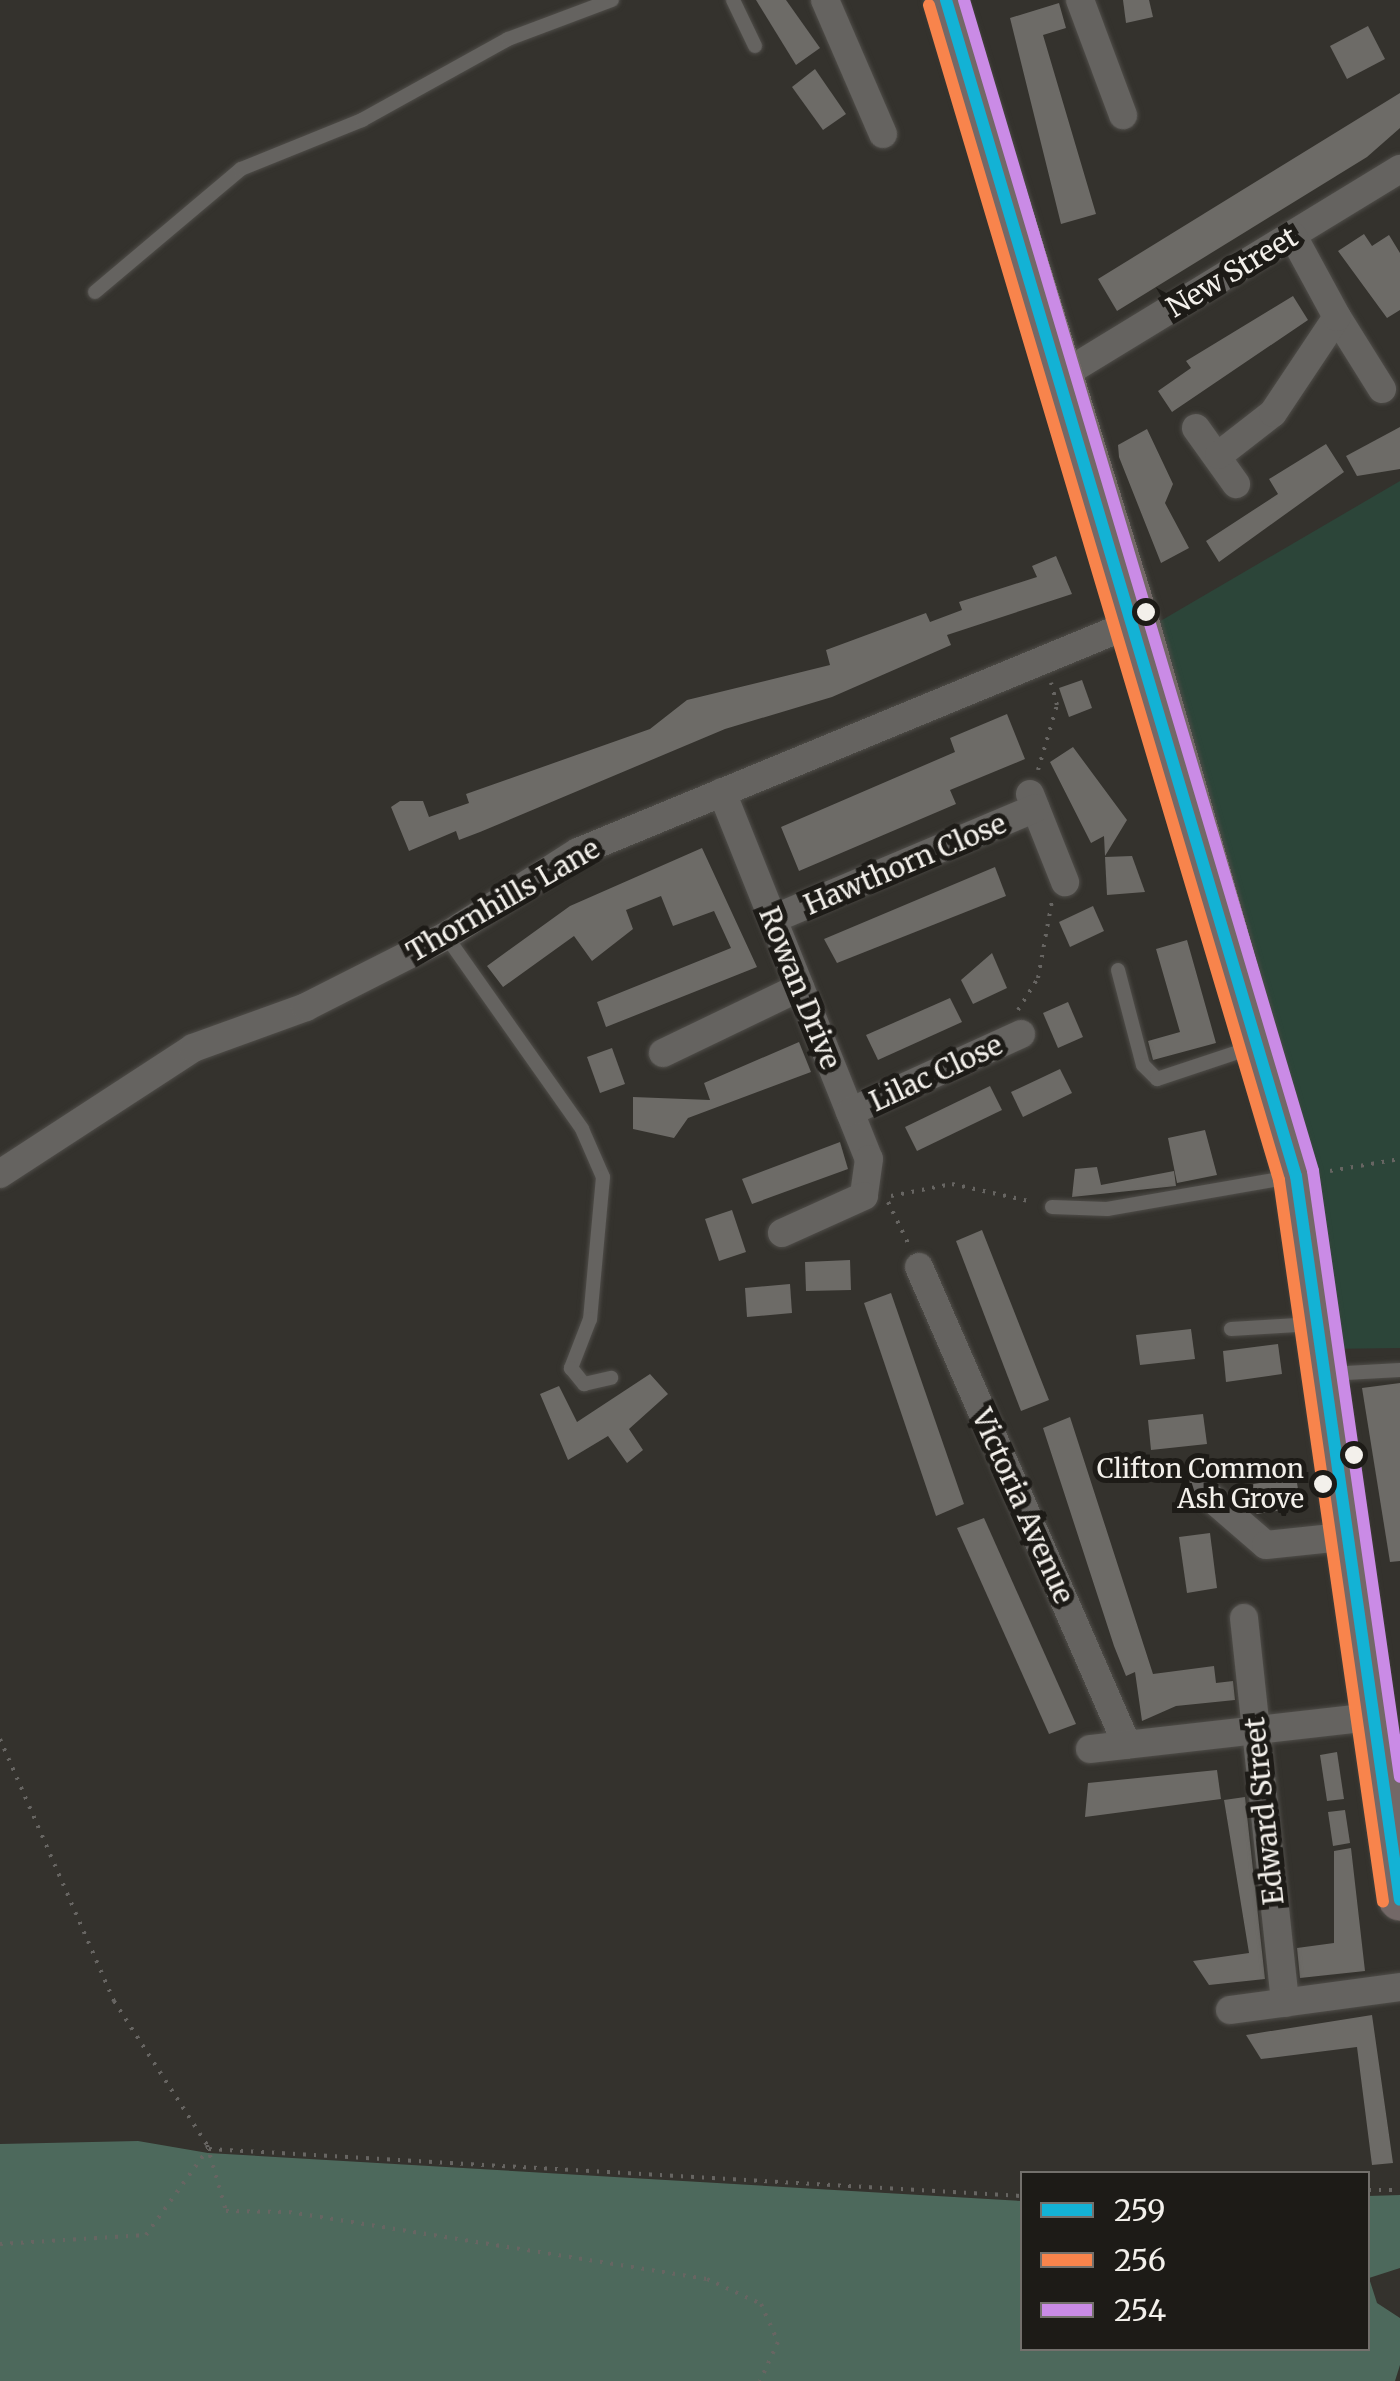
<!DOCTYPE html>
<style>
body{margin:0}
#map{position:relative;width:1400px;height:2381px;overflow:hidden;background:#34322d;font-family:Merriweather,serif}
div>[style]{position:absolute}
.green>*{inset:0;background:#2c4539}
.forest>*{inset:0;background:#4d695c}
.building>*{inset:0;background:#6d6b67}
.path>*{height:4px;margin-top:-2px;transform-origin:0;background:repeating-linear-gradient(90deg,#676562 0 2.5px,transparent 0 10.5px)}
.roads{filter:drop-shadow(0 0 2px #4f4d49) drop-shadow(0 0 2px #4f4d49)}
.lane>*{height:14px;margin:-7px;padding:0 7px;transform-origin:7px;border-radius:7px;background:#656360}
.street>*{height:28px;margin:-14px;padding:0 14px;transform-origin:14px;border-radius:14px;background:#656360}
.primary>*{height:42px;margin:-21px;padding:0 21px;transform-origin:21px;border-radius:21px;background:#736867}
.bus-1>*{height:12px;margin:-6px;padding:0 6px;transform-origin:6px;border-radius:6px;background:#13b2d5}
.bus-2>*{height:12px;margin:-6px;padding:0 6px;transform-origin:6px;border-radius:6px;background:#f8844c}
.bus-3>*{height:12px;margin:-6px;padding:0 6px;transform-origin:6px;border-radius:6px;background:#ca8be6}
.dots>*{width:28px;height:28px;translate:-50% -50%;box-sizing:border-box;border:5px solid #1d1b17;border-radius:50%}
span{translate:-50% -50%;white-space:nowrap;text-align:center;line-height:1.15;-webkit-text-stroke:10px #1d1b17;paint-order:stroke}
.bus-label{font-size:26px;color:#f3f0eb}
.right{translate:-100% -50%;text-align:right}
.street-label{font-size:28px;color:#f3f0eb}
.legend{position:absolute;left:1020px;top:2171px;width:350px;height:180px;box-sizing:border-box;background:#1d1b17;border:2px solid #73706c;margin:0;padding:12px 18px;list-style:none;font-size:30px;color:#f3f0eb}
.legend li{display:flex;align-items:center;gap:20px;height:50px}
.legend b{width:50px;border:2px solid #73706c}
</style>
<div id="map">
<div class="green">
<div style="clip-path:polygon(1400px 481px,1400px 1348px,1324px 1349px,1157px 623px)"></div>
</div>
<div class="forest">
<div style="clip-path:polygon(138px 2141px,208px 2153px,1022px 2201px,1022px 2348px,1368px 2348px,1368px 2196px,1400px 2195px,1400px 2268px,1369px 2278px,1377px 2303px,1400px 2318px,1400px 2365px,1395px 2381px,0 2381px,0 2144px)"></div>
</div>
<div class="building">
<div style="clip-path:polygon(756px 0,786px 0,820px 48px,796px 65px)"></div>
<div style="clip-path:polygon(1123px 0,1149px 0,1153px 17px,1126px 23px)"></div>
<div style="clip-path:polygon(1059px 3px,1066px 28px,1043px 35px,1096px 214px,1061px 224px,1010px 18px)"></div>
<div style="clip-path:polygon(1368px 26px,1385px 59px,1347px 79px,1330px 46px)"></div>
<div style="clip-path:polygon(815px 69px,846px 114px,823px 130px,792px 87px)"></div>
<div style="clip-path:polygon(1400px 93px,1400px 128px,1367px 157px,1117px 311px,1098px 279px)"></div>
<div style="clip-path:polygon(1364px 234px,1372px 246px,1389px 235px,1400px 253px,1400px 310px,1387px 318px,1338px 251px)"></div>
<div style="clip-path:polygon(1293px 296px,1308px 320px,1172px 412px,1158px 391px,1191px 368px,1186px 361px)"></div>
<div style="clip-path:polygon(1400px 427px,1400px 469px,1357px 476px,1346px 456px)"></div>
<div style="clip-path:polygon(1147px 429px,1173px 484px,1165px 503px,1189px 548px,1161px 563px,1119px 457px,1118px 445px)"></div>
<div style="clip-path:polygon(1326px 444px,1344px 472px,1219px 562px,1206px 541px,1278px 494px,1269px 479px)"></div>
<div style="clip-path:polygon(1056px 556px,1072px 594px,947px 635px,951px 645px,832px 697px,725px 729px,480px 832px,459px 840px,456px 831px,409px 851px,391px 807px,400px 801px,423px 801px,429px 817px,469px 803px,466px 794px,650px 729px,687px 700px,830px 665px,826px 650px,926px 613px,930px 622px,962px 610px,959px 602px,1037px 577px,1032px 566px)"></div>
<div style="clip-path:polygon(1082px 680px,1092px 708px,1069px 717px,1059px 688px)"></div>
<div style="clip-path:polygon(1007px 714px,1025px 759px,950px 790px,956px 804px,799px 871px,781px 827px,955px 752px,950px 738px)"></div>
<div style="clip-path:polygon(1073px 747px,1127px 820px,1105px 856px,1104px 836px,1091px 843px,1050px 762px)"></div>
<div style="clip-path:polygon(702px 848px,757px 967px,606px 1027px,597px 1002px,731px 948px,714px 911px,673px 926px,661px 896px,626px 910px,633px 929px,592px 961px,574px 936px,503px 987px,487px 966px,570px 906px)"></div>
<div style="clip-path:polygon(1132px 856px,1145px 892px,1107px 895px,1105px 857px)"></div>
<div style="clip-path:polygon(995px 867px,1006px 896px,837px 963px,824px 939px)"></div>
<div style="clip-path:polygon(1093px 906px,1104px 931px,1070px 947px,1059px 922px)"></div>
<div style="clip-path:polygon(1187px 940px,1216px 1043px,1153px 1060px,1148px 1041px,1180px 1032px,1156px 949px)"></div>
<div style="clip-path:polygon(992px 953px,1007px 988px,973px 1004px,961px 980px)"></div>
<div style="clip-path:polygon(950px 998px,962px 1022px,878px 1060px,866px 1035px)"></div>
<div style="clip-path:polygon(1068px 1002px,1083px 1037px,1058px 1048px,1043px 1013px)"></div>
<div style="clip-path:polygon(799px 1042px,811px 1072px,688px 1118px,674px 1138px,633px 1129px,633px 1097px,710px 1100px,704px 1083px)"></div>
<div style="clip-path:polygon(612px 1048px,625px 1084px,600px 1093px,587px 1057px)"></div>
<div style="clip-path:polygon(1060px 1069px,1072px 1093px,1023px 1117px,1011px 1092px)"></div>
<div style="clip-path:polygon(990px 1086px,1002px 1110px,917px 1151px,905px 1127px)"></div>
<div style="clip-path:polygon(1205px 1130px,1217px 1175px,1177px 1183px,1168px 1138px)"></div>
<div style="clip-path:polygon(840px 1142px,848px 1169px,752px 1204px,742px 1179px)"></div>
<div style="clip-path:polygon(1097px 1167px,1101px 1185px,1174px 1171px,1176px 1186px,1072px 1197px,1075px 1169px)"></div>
<div style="clip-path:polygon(732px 1210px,746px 1252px,719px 1261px,705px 1219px)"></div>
<div style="clip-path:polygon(982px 1230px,1049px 1400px,1021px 1411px,956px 1241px)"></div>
<div style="clip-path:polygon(850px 1260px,851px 1290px,806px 1291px,805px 1262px)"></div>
<div style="clip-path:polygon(790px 1284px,792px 1313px,747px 1317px,745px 1288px)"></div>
<div style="clip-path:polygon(891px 1293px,964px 1504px,936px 1516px,864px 1303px)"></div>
<div style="clip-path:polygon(1191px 1329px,1195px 1359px,1140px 1365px,1136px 1335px)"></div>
<div style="clip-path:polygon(1278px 1344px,1282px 1374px,1226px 1382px,1223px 1351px)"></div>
<div style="clip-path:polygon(650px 1374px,668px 1394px,629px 1429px,643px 1450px,627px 1463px,608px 1436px,568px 1460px,540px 1394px,559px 1386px,577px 1422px)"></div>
<div style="clip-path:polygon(1400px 1383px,1400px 1561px,1390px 1562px,1362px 1388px)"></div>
<div style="clip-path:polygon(1203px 1414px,1207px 1444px,1151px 1450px,1148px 1420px)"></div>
<div style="clip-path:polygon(1070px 1417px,1153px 1674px,1214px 1666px,1216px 1683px,1233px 1681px,1235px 1700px,1176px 1706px,1142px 1721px,1135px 1672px,1126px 1676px,1114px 1646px,1043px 1428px)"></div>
<div style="clip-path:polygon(1296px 1477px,1301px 1507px,1257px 1514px,1244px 1503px,1241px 1486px)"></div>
<div style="clip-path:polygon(984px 1518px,1076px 1724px,1049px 1734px,957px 1528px)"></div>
<div style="clip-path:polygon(1210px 1533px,1217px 1588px,1187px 1593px,1179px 1537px)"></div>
<div style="clip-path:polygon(1337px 1752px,1344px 1799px,1327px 1801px,1320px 1755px)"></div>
<div style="clip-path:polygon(1217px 1770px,1221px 1799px,1085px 1817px,1088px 1783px)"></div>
<div style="clip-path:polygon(1245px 1797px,1265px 1979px,1209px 1985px,1193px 1961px,1249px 1953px,1224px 1800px)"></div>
<div style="clip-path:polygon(1345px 1810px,1350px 1843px,1333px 1846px,1328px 1812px)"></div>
<div style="clip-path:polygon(1351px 1848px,1365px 1971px,1300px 1978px,1297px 1948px,1334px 1943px,1334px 1851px)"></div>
<div style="clip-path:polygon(1372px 2015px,1393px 2163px,1372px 2165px,1357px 2047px,1261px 2059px,1246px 2035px)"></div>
</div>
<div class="path">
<div style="left:1038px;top:770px;width:68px;rotate:-73.7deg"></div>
<div style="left:1057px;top:705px;width:23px;rotate:-105deg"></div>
<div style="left:1018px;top:1010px;width:38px;rotate:-58deg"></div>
<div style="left:1038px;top:978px;width:78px;rotate:-79.7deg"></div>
<div style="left:1330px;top:1171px;width:71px;rotate:-9.7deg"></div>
<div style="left:891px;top:1196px;width:62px;rotate:-11.1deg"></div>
<div style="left:952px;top:1184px;width:83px;rotate:12.5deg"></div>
<div style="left:888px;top:1202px;width:46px;rotate:64deg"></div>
<div style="left:0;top:1739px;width:286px;rotate:66.5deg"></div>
<div style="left:114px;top:2001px;width:171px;rotate:57.1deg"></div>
<div style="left:207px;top:2145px;width:69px;rotate:73.9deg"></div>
<div style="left:226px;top:2211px;width:63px;rotate:0.9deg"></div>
<div style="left:289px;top:2212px;width:423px;rotate:9.1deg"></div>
<div style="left:707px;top:2279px;width:60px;rotate:24.8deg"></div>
<div style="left:761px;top:2304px;width:42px;rotate:65.9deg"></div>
<div style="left:778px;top:2342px;width:43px;rotate:114.8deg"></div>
<div style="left:209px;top:2149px;width:814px;rotate:3.31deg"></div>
<div style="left:1368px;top:2190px;width:32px"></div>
<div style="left:0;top:2244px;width:146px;rotate:-3.5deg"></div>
<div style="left:146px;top:2235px;width:106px;rotate:-54.2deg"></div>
</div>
<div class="roads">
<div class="lane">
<div style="left:733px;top:0;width:51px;rotate:64.4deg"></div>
<div style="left:95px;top:292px;width:191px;rotate:-40.1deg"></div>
<div style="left:241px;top:169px;width:131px;rotate:-22deg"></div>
<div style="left:362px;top:120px;width:167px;rotate:-29deg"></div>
<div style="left:508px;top:39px;width:111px;rotate:-20.6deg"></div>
<div style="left:446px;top:936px;width:236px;rotate:54.8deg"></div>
<div style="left:582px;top:1129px;width:52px;rotate:66.4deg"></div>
<div style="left:603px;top:1177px;width:143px;rotate:95.2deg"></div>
<div style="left:590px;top:1319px;width:53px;rotate:111.2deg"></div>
<div style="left:571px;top:1368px;width:21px;rotate:51deg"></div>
<div style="left:584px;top:1384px;width:28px;rotate:-13deg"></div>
<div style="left:1118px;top:970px;width:98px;rotate:75.3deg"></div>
<div style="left:1143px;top:1065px;width:20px;rotate:45deg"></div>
<div style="left:1157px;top:1079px;width:101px;rotate:-18.4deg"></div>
<div style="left:1052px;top:1207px;width:55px;rotate:2.1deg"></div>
<div style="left:1107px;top:1209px;width:186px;rotate:-9.9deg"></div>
<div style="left:1231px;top:1329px;width:83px;rotate:-3.4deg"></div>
<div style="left:1328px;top:1374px;width:72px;rotate:-3.2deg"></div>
</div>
<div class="street">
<div style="left:825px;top:0;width:146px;rotate:66.6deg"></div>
<div style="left:1080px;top:0;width:123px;rotate:69.5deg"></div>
<div style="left:1337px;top:317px;width:85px;rotate:58deg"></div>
<div style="left:1064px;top:374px;width:394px;rotate:-31.4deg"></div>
<div style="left:1196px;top:428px;width:69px;rotate:54.5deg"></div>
<div style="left:1219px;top:455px;width:68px;rotate:-37.9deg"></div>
<div style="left:1273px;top:413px;width:115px;rotate:-56.3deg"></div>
<div style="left:1337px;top:317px;width:92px;rotate:-118.5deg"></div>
<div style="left:722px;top:792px;width:395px;rotate:68.2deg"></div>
<div style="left:869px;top:1159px;width:37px;rotate:98deg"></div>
<div style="left:864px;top:1196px;width:90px;rotate:155.7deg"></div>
<div style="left:1030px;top:794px;width:95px;rotate:68.3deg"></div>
<div style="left:773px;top:919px;width:285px;rotate:-22.9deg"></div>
<div style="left:663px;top:1053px;width:152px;rotate:-25.7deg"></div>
<div style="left:850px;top:1112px;width:188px;rotate:-24.5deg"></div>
<div style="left:0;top:1174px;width:230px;rotate:-33.1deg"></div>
<div style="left:193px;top:1048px;width:120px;rotate:-19.9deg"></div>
<div style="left:306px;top:1007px;width:157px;rotate:-26.9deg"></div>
<div style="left:446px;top:936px;width:156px;rotate:-32.5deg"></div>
<div style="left:578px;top:852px;width:606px;rotate:-22.42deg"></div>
<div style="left:919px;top:1267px;width:521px;rotate:66.48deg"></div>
<div style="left:1202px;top:1490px;width:84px;rotate:40.7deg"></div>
<div style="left:1266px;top:1545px;width:86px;rotate:-6deg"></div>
<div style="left:1244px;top:1618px;width:387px;rotate:83.9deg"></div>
<div style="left:1090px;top:1749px;width:290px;rotate:-6.5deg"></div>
<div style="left:1230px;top:2010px;width:172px;rotate:-7.7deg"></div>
</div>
<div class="primary">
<div style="left:946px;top:0;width:650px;rotate:72.82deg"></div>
<div style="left:1138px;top:621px;width:577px;rotate:74.11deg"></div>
<div style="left:1296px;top:1176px;width:731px;rotate:81.83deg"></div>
</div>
</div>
<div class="bus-1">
<div style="left:946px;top:0;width:1227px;rotate:73.43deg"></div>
<div style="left:1296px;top:1176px;width:731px;rotate:81.83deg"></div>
</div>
<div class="bus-2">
<div style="left:929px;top:5px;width:1226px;rotate:73.41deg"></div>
<div style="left:1279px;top:1180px;width:729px;rotate:81.8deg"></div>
</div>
<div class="bus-3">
<div style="left:964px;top:0;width:1222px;rotate:73.4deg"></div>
<div style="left:1313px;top:1171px;width:612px;rotate:81.83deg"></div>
</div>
<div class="dots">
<div style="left:1146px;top:612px;background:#f3f0eb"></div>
<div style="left:1354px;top:1455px;background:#f3f0eb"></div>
<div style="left:1323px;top:1484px;background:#f3f0eb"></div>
</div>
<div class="bus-label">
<span class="right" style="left:1304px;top:1484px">Clifton Common<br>Ash Grove</span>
</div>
<div class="street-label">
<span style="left:1232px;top:272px;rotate:-31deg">New Street</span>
<span style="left:905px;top:864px;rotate:-23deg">Hawthorn Close</span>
<span style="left:503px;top:900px;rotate:-30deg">Thornhills Lane</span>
<span style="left:800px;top:988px;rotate:68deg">Rowan Drive</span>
<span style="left:936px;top:1073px;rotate:-25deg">Lilac Close</span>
<span style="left:1023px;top:1506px;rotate:66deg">Victoria Avenue</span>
<span style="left:1264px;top:1811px;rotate:-96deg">Edward Street</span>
</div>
<ul class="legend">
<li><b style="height:12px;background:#13b2d5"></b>259</li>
<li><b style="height:12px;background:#f8844c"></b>256</li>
<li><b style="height:12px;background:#ca8be6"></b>254</li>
</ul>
</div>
